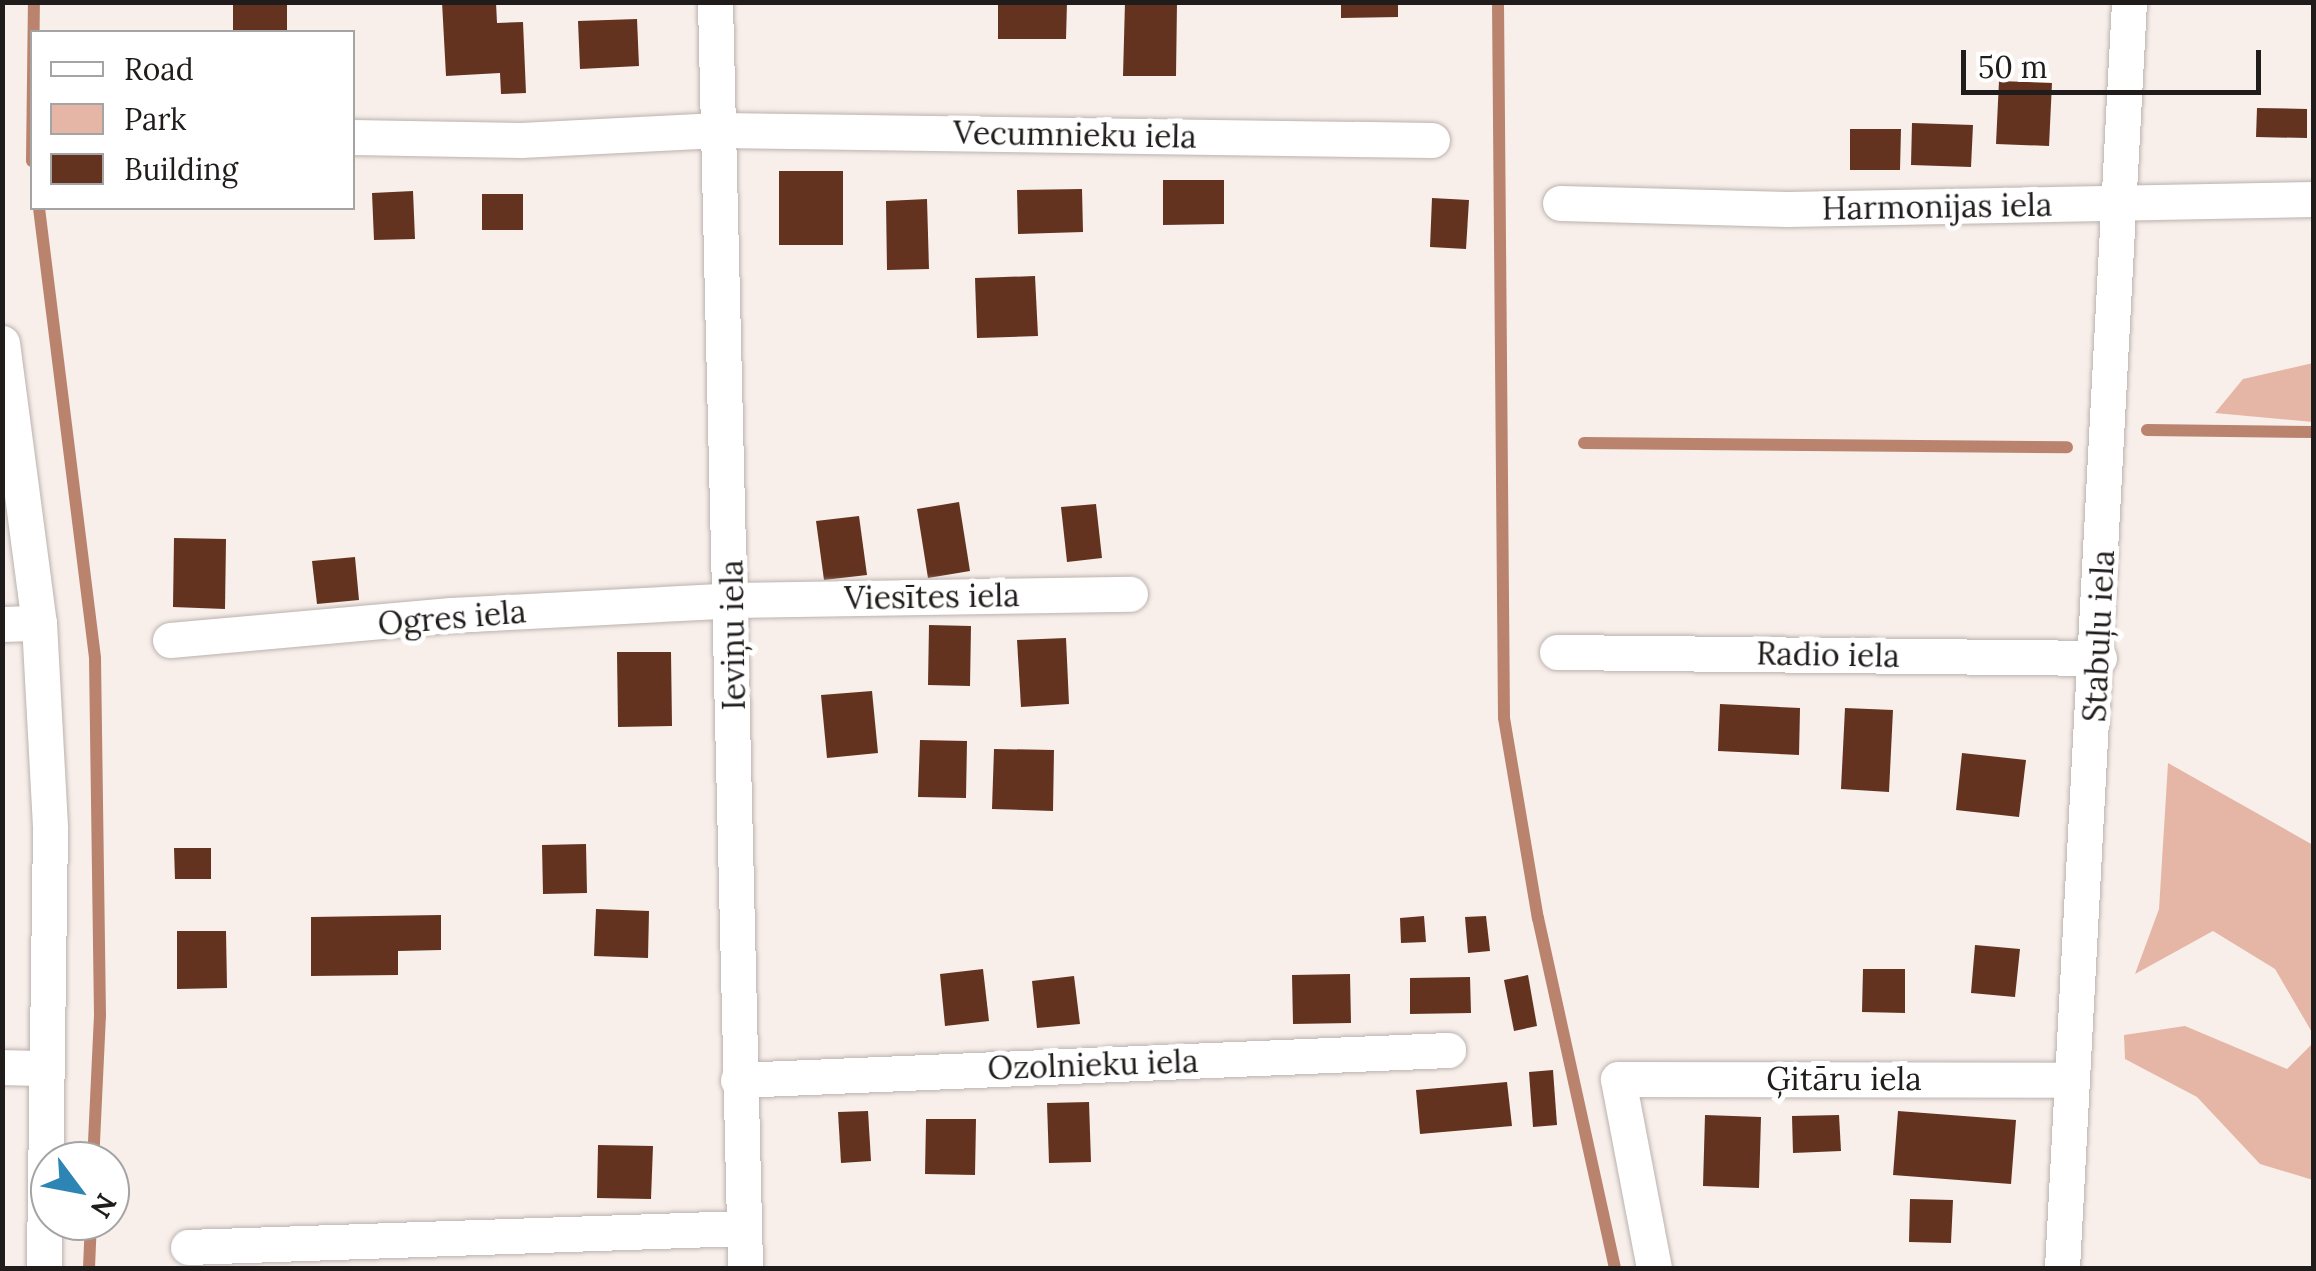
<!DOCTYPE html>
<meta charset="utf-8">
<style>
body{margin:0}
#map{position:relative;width:2316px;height:1271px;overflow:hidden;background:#f8efeb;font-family:Lora,serif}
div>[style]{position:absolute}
.green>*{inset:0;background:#e5b6a5}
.stream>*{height:12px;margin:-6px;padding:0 6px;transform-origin:6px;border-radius:6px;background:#ba836e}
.building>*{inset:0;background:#633320}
.roads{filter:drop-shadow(0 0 2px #bbb2ae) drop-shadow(0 0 2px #bbb2ae)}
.minor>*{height:35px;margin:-17.5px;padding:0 17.5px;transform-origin:17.5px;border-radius:17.5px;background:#fff}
span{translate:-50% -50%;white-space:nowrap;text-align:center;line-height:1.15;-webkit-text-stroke:10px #fff;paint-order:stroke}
.street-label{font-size:32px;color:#1f1c1b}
.frame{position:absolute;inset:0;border:5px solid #1f1c1b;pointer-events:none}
.legend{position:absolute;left:30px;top:30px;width:325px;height:180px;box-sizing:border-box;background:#fff;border:2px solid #a5a4a4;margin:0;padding:12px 18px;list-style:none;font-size:30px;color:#1f1c1b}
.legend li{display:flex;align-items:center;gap:20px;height:50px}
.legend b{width:50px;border:2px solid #a5a4a4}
.north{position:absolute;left:30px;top:1141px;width:100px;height:100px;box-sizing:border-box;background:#fff;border:2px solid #a5a4a4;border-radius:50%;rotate:122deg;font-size:28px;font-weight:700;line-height:40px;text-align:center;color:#1f1c1b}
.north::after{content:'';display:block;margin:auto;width:35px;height:45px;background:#2d85b3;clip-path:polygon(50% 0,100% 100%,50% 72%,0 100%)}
.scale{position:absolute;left:1961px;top:50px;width:300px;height:45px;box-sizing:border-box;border:5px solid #1f1c1b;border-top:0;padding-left:12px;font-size:30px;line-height:35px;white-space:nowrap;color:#1f1c1b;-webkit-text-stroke:8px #fff;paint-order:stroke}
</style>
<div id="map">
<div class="green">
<div style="clip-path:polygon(2313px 363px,2313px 422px,2215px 413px,2243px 379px)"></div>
<div style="clip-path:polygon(2168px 763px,2313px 845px,2313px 1034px,2275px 969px,2213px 931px,2135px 974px,2159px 909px)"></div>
<div style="clip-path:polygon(2185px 1026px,2287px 1069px,2313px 1043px,2313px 1180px,2260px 1164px,2197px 1097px,2125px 1059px,2124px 1035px)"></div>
</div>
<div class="stream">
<div style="left:1498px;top:2px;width:716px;rotate:89.52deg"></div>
<div style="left:1504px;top:718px;width:203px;rotate:80.4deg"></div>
<div style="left:1538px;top:918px;width:358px;rotate:77.6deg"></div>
<div style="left:32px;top:161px;width:159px;rotate:-89.3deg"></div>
<div style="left:39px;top:208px;width:453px;rotate:82.9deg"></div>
<div style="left:95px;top:658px;width:357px;rotate:89.2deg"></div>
<div style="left:100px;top:1015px;width:146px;rotate:92.7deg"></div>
<div style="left:2147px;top:430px;width:167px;rotate:0.7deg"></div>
<div style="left:1584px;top:443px;width:483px;rotate:0.5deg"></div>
<div style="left:89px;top:1268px;width:47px;rotate:-87.6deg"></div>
</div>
<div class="building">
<div style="clip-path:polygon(233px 2px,287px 2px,287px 32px,233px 32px)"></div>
<div style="clip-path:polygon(442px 2px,496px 2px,497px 23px,523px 22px,526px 93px,501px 94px,500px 73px,446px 76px)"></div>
<div style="clip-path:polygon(998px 2px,1067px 2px,1066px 39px,998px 39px)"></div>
<div style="clip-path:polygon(1125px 2px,1177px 2px,1176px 76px,1123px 76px)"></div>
<div style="clip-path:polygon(1341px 2px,1398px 2px,1398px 17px,1341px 18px)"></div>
<div style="clip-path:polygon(637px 19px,639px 66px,580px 69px,578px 21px)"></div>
<div style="clip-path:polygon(1999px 81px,2052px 83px,2049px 146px,1996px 144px)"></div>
<div style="clip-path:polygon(2257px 108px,2307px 109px,2307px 138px,2256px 137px)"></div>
<div style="clip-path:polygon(1912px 123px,1973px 125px,1971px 167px,1911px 165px)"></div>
<div style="clip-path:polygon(1850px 129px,1901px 129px,1900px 170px,1850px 170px)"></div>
<div style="clip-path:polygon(779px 171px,843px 171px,843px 245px,779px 245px)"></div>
<div style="clip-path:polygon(1163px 180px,1224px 180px,1224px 224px,1163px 225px)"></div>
<div style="clip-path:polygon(1082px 189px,1083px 232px,1018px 234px,1017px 190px)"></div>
<div style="clip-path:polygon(413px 191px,415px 239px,374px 240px,372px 193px)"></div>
<div style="clip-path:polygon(482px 194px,523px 194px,523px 230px,482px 230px)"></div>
<div style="clip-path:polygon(1432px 198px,1469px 200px,1466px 249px,1430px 247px)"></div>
<div style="clip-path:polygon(927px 199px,929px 269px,887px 270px,886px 201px)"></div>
<div style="clip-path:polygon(1035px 276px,1038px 336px,977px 338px,975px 278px)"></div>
<div style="clip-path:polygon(959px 502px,970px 571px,928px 578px,917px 509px)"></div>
<div style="clip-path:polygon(1096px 504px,1102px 558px,1067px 562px,1061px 507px)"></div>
<div style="clip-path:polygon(859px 516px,867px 575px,824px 580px,816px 521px)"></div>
<div style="clip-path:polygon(174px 538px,226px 539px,225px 609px,173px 607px)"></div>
<div style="clip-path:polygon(355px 557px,359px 600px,317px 604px,312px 561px)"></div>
<div style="clip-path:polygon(929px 625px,971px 626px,970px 686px,928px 685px)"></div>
<div style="clip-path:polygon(1066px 638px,1069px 704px,1021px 707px,1017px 640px)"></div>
<div style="clip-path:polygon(617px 652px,671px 652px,672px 726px,618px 727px)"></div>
<div style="clip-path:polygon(872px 691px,878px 753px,827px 758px,821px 695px)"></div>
<div style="clip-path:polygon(1720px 704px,1800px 708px,1799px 755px,1718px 751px)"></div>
<div style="clip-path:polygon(1845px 708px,1893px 710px,1889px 792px,1841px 789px)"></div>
<div style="clip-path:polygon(920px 740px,967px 741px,966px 798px,918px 797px)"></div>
<div style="clip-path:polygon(994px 749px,1054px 750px,1053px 811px,992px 809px)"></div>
<div style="clip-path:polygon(1962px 753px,2026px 760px,2019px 817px,1956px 810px)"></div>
<div style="clip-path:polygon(586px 844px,587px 893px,543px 894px,542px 845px)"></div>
<div style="clip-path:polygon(174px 848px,211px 848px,211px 879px,175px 879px)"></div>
<div style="clip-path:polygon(596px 909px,649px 911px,648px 958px,594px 956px)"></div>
<div style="clip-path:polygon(441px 915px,441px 950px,398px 951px,398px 975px,311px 976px,311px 917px)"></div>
<div style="clip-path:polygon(1424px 916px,1426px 942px,1401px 943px,1400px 918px)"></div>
<div style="clip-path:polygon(1486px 916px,1490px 951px,1468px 953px,1465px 917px)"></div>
<div style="clip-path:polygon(177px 931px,226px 931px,227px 988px,177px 989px)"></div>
<div style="clip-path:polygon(1975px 945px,2020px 949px,2015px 997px,1971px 993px)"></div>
<div style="clip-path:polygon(983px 969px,989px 1021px,945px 1026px,940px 974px)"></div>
<div style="clip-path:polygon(1863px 969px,1905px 969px,1905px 1013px,1862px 1012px)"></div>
<div style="clip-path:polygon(1350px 974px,1351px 1023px,1293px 1024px,1292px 975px)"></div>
<div style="clip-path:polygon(1528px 975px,1537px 1026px,1514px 1031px,1504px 980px)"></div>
<div style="clip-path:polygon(1074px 976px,1080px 1024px,1037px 1028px,1032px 981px)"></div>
<div style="clip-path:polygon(1470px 977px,1471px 1013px,1410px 1014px,1410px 978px)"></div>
<div style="clip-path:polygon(1553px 1070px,1557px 1125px,1533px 1127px,1529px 1072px)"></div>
<div style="clip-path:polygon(1507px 1082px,1512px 1126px,1420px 1134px,1416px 1090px)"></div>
<div style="clip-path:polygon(1089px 1102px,1091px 1162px,1049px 1163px,1047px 1103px)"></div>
<div style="clip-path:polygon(868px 1111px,871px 1161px,841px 1163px,838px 1112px)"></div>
<div style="clip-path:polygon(1898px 1111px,2016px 1120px,2011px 1184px,1893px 1175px)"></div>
<div style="clip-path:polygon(1705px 1115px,1761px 1117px,1759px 1188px,1703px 1186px)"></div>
<div style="clip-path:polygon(1839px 1115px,1841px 1151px,1793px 1153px,1792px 1116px)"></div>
<div style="clip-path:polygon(926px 1119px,976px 1119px,975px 1175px,925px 1174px)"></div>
<div style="clip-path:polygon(598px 1145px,653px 1146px,651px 1199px,597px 1198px)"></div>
<div style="clip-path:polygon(1910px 1199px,1953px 1200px,1951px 1243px,1909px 1242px)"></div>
</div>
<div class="roads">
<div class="minor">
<div style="left:715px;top:2px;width:1266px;rotate:88.64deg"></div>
<div style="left:352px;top:137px;width:169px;rotate:1deg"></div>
<div style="left:521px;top:140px;width:197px;rotate:-2.9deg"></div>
<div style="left:718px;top:130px;width:714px;rotate:0.8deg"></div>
<div style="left:1560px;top:203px;width:227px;rotate:1.5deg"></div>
<div style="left:1787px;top:209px;width:527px;rotate:-1.09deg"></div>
<div style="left:2px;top:343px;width:282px;rotate:82.5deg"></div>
<div style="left:39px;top:623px;width:206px;rotate:86.9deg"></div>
<div style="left:50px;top:829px;width:439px;rotate:90.8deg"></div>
<div style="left:2px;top:624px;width:37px;rotate:-2deg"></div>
<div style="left:170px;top:640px;width:282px;rotate:-5.1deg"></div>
<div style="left:451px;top:615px;width:283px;rotate:-3deg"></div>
<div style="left:734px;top:600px;width:396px;rotate:-0.9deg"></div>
<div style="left:1557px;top:652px;width:542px;rotate:0.63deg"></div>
<div style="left:2px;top:1067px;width:41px;rotate:1.4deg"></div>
<div style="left:738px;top:1080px;width:711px;rotate:-2.42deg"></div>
<div style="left:188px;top:1247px;width:555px;rotate:-1.96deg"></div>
<div style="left:1654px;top:1268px;width:192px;rotate:-100.8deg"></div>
<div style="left:1618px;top:1079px;width:453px;rotate:0.1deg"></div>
<div style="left:2062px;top:1268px;width:1268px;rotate:-86.97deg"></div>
</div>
</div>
<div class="street-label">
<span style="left:1075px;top:135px;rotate:1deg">Vecumnieku iela</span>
<span style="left:1937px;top:207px;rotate:-1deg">Harmonijas iela</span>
<span style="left:932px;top:597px;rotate:-1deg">Viesītes iela</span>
<span style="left:452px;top:618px;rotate:-5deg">Ogres iela</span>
<span style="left:733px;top:635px;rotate:-91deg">Ieviņu iela</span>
<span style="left:2099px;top:636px;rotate:-87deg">Stabuļu iela</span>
<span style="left:1828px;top:655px;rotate:1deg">Radio iela</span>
<span style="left:1093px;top:1065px;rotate:-2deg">Ozolnieku iela</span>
<span style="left:1844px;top:1079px">Ģitāru iela</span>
</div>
<div class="frame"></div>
<ul class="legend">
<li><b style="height:12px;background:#fff"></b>Road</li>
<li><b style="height:28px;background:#e5b6a5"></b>Park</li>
<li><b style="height:28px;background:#633320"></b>Building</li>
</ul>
<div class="north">N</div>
<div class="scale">50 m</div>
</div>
